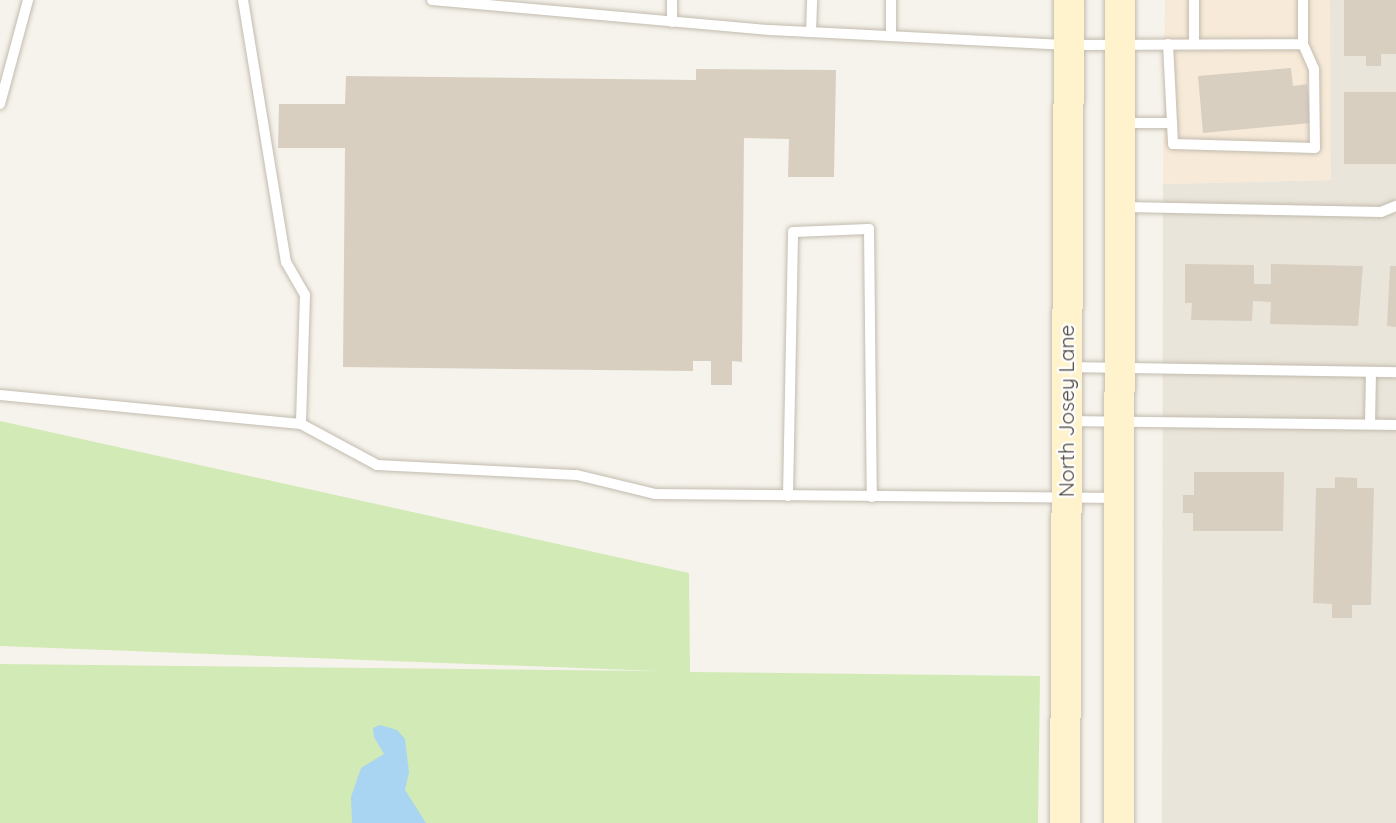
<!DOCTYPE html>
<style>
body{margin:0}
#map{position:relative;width:1396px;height:823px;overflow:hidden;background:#f6f3ec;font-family:Quicksand,sans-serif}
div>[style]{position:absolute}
.residential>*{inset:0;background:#eae5da}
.commercial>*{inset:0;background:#f7ead8}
.green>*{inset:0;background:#d2eab5}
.water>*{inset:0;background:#a9d4f2}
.building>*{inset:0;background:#d8cfc1}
.roads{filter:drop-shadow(0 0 2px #c2bbae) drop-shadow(0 0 2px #c2bbae)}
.service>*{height:10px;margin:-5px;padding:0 5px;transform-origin:5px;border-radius:5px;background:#fff}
.secondary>*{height:30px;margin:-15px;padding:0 15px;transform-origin:15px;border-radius:15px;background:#fff3cd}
span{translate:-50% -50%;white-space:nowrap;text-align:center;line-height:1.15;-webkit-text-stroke:4.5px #fff;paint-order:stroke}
.street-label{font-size:21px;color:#4b4439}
</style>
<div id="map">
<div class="residential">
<div style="clip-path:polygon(1330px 0,1396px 0,1396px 823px,1162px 823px,1163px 184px,1330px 180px)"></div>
</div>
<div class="commercial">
<div style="clip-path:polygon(1165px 0,1330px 0,1331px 180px,1163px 184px)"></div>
</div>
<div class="green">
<div style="clip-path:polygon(0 421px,689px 573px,690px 672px,1040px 676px,1038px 823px,0 823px,0 664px,657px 671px,0 646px)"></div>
</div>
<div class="water">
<div style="clip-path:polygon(380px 725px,397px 730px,405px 739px,409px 772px,405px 790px,426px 823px,352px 823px,351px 797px,361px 768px,384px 754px,374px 737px,373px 728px)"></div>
</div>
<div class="building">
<div style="clip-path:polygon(1344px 0,1396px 0,1396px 54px,1381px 54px,1381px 66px,1366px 66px,1366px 56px,1344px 56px)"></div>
<div style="clip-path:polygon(1291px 68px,1293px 86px,1307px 84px,1311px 123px,1203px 133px,1198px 76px)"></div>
<div style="clip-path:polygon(696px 69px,836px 70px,834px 177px,788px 177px,789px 139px,744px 138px,742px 362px,732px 361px,732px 385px,711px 385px,711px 361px,693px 361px,693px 371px,343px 367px,345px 148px,278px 148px,279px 104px,345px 104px,346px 76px,696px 80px)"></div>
<div style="clip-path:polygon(1344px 92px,1396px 92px,1396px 164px,1344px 164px)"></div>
<div style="clip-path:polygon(1185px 264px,1254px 265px,1254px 284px,1271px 284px,1271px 264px,1363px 266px,1358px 326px,1270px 324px,1271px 302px,1253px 301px,1252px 321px,1191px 320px,1192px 303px,1185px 303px)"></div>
<div style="clip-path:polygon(1390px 266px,1396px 266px,1396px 327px,1387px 326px)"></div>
<div style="clip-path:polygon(1194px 472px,1284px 472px,1283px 531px,1193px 531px,1193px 513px,1183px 513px,1183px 495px,1194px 495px)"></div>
<div style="clip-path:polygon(1335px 477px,1357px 478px,1357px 488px,1374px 488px,1371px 605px,1352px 605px,1352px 618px,1332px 618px,1332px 604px,1313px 603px,1316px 488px,1335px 488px)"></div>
</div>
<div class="roads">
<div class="service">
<div style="left:243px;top:0;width:266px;rotate:80.7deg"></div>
<div style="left:286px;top:262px;width:38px;rotate:60deg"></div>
<div style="left:305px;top:295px;width:129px;rotate:91.8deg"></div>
<div style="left:301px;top:424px;width:86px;rotate:28.3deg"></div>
<div style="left:377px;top:465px;width:200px;rotate:2.9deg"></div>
<div style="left:577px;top:475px;width:80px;rotate:13.7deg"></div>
<div style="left:655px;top:494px;width:463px;rotate:0.5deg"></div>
<div style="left:432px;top:0;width:339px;rotate:5.1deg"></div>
<div style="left:770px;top:30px;width:299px;rotate:2.9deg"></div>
<div style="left:1069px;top:45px;width:234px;rotate:-0.2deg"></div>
<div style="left:1303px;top:44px;width:44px;rotate:-90deg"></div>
<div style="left:672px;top:0;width:22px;rotate:90deg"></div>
<div style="left:891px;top:0;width:36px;rotate:90deg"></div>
<div style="left:1194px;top:0;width:44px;rotate:90deg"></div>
<div style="left:811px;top:32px;width:32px;rotate:-88deg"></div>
<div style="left:1168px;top:44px;width:100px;rotate:87.1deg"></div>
<div style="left:1173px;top:144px;width:142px;rotate:1.6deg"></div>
<div style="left:1315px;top:148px;width:79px;rotate:-90.7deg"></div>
<div style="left:1314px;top:69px;width:27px;rotate:-114deg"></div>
<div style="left:0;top:104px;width:108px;rotate:-74.9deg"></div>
<div style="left:1121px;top:123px;width:51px"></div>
<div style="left:1123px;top:207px;width:258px;rotate:1.1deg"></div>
<div style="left:1381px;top:212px;width:16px;rotate:-22deg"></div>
<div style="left:1069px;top:367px;width:327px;rotate:0.9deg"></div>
<div style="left:0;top:395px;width:302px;rotate:5.5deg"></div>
<div style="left:1069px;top:421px;width:327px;rotate:0.7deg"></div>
<div style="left:1370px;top:424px;width:52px;rotate:-88.9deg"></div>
<div style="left:788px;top:496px;width:264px;rotate:-88.9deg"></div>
<div style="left:793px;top:232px;width:76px;rotate:-2.3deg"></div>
<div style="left:869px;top:229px;width:268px;rotate:89.4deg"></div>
</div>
<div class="secondary">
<div style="left:1065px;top:823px;width:823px;rotate:-89.72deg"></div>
<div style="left:1119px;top:823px;width:823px;rotate:-89.93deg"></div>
</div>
</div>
<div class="street-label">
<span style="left:1066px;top:411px;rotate:-90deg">North Josey Lane</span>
</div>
</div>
